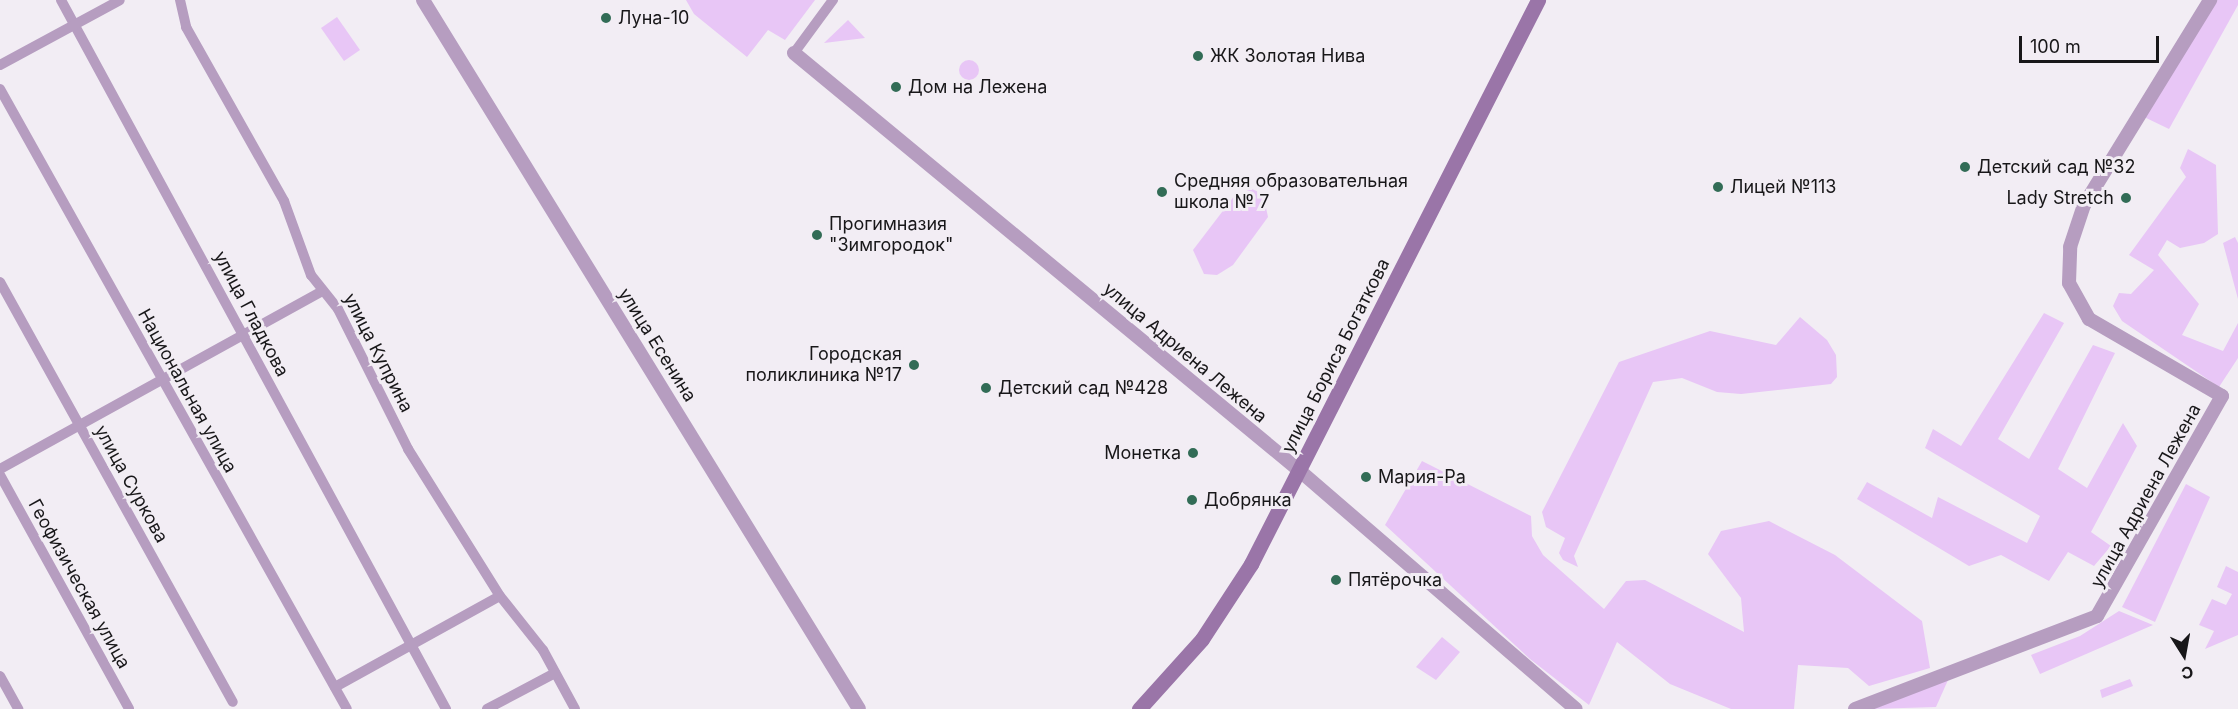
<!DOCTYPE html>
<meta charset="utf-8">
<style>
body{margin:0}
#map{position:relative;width:2238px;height:709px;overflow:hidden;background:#f2edf4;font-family:Inter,sans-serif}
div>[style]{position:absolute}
.green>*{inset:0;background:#e8c6f6}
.round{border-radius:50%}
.minor>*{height:10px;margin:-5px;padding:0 5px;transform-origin:5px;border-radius:5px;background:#b69dc0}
.tertiary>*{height:14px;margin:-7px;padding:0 7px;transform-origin:7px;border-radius:7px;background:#b69dc0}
.secondary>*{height:15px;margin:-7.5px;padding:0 7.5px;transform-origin:7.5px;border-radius:7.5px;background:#9a75a8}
.dots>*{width:16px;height:16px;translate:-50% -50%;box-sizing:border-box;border:3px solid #f2edf4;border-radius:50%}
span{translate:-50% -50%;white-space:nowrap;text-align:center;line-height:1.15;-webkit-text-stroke:6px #f2edf4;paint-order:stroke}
.poi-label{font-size:18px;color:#181719}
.left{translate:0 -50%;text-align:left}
.right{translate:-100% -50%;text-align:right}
.street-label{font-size:18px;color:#181719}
.north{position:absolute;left:2154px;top:625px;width:60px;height:60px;-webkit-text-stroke:4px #f2edf4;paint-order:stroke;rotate:169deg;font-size:16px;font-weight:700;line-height:24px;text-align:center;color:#181719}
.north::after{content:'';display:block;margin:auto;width:21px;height:27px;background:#181719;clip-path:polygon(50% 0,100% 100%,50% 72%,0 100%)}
.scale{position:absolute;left:2019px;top:36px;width:140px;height:27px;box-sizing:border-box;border:3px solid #181719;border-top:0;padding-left:8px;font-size:18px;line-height:21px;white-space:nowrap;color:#181719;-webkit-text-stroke:4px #f2edf4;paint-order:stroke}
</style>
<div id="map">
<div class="green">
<div style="clip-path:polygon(686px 0,815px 0,785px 40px,768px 30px,747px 57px,694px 14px)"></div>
<div style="clip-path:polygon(2217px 0,2238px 0,2238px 5px,2169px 129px,2142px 116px)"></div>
<div style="clip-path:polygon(337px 17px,360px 50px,344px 61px,321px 28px)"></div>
<div style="clip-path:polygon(848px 20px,865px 38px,824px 43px)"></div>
<div class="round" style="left:959px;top:60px;width:20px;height:20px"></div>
<div style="clip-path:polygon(2188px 149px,2216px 165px,2218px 234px,2204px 243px,2180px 248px,2167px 240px,2158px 255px,2199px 304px,2182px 335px,2223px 351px,2238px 323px,2238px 358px,2219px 387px,2122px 321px,2113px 306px,2119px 293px,2131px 294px,2154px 270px,2129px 255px,2186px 177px,2180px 168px)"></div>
<div style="clip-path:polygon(1252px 189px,1263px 194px,1268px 217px,1233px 265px,1217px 275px,1204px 274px,1193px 250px,1235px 195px)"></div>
<div style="clip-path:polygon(2235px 237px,2238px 243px,2238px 299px,2223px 243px)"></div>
<div style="clip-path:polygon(2044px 313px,2064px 323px,1998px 439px,2029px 459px,2093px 345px,2115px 353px,2058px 469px,2087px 488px,2123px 423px,2137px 446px,2091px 532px,2111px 546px,2094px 566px,2068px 552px,2049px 581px,2001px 555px,1969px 566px,1857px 499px,1867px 482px,1932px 518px,1938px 497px,2027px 543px,2040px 516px,1925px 448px,1933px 429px,1961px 446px)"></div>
<div style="clip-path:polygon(1800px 317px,1827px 340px,1836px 355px,1837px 377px,1831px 384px,1741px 394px,1717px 392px,1682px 378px,1653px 382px,1574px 556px,1578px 567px,1563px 560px,1559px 553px,1565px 538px,1546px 527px,1542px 512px,1619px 362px,1710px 331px,1776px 345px)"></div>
<div style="clip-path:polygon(1422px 461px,1531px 516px,1532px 536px,1543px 555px,1604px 609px,1626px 581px,1645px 580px,1744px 632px,1741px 598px,1708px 554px,1721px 531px,1769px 521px,1835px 555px,1922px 621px,1930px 668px,1869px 686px,1848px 668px,1798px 665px,1794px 709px,1731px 709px,1670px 684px,1617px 642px,1589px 705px,1530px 659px,1385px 525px)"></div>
<div style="clip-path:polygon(2186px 484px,2210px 497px,2155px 622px,2122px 607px)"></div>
<div style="clip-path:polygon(2226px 566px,2238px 572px,2238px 635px,2205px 649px,2214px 631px,2199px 625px,2212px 599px,2226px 605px,2232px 594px,2217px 587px)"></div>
<div style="clip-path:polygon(2119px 611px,2153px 625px,2040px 674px,2031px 655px,2080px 636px)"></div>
<div style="clip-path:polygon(1442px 637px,1460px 652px,1436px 680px,1416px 667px)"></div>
<div style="clip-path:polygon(2130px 679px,2133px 686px,2102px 698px,2100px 690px)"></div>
<div style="clip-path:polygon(1948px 680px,1936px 707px,1871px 709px)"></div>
</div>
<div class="minor">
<div style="left:61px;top:0;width:807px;rotate:61.5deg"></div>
<div style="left:180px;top:0;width:28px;rotate:77deg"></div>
<div style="left:186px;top:27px;width:200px;rotate:60.6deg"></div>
<div style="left:284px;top:201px;width:79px;rotate:70deg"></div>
<div style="left:311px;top:275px;width:43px;rotate:51.5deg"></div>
<div style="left:338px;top:309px;width:157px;rotate:63.4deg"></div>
<div style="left:408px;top:449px;width:173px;rotate:58deg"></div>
<div style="left:500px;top:596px;width:69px;rotate:51.5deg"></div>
<div style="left:543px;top:650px;width:67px;rotate:61.5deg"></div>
<div style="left:794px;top:53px;width:66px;rotate:-53.7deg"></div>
<div style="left:0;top:65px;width:136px;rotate:-28.4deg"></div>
<div style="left:0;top:89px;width:710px;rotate:60.77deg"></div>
<div style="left:0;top:282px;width:480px;rotate:61deg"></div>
<div style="left:0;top:469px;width:367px;rotate:-28.9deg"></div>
<div style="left:0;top:475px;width:267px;rotate:61.1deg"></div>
<div style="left:0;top:676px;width:38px;rotate:61deg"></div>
<div style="left:335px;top:687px;width:188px;rotate:-28.9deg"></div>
<div style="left:487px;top:709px;width:77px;rotate:-27.9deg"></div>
</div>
<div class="tertiary">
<div style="left:423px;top:0;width:832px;rotate:58.41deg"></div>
<div style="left:794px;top:53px;width:656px;rotate:39.56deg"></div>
<div style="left:1300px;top:471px;width:364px;rotate:40.8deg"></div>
<div style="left:1855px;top:709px;width:259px;rotate:-21deg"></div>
<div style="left:2097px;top:616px;width:253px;rotate:-60.4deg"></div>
<div style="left:2222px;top:396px;width:154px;rotate:-149.9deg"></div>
<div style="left:2089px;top:319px;width:41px;rotate:-119.1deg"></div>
<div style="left:2069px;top:283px;width:36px;rotate:-88deg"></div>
<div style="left:2070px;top:247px;width:44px;rotate:-71.6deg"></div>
<div style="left:2084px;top:205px;width:241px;rotate:-58.4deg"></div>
</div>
<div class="secondary">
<div style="left:1139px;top:709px;width:94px;rotate:-48deg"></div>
<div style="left:1202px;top:639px;width:90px;rotate:-56.8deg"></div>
<div style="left:1251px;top:564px;width:633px;rotate:-63.03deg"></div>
</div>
<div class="dots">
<div style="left:606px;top:18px;background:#326c56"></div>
<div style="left:1198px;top:56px;background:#326c56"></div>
<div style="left:896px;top:87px;background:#326c56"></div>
<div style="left:1965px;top:167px;background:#326c56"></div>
<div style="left:1718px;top:187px;background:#326c56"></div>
<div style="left:1162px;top:192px;background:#326c56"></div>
<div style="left:2126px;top:198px;background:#326c56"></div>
<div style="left:817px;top:235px;background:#326c56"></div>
<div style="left:914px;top:365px;background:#326c56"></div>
<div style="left:986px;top:388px;background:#326c56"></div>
<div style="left:1193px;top:453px;background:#326c56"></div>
<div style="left:1366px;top:477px;background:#326c56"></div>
<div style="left:1192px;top:500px;background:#326c56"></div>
<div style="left:1336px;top:580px;background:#326c56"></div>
</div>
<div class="poi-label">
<span class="left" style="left:618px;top:18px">Луна-10</span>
<span class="left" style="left:1210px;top:56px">ЖК Золотая Нива</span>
<span class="left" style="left:908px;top:87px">Дом на Лежена</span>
<span class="left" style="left:1977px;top:167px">Детский сад №32</span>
<span class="left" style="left:1174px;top:192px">Средняя образовательная<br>школа № 7</span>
<span class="left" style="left:1730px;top:187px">Лицей №113</span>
<span class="right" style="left:2114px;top:198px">Lady Stretch</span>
<span class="left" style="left:829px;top:235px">Прогимназия<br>"Зимгородок"</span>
<span class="right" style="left:902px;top:365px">Городская<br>поликлиника №17</span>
<span class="left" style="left:998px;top:388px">Детский сад №428</span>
<span class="right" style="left:1181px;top:453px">Монетка</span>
<span class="left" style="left:1378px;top:477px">Мария-Ра</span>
<span class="left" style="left:1204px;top:500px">Добрянка</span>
<span class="left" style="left:1348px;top:580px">Пятёрочка</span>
</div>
<div class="street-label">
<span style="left:251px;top:314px;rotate:62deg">улица Гладкова</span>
<span style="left:657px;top:345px;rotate:58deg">улица Есенина</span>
<span style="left:378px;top:353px;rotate:63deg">улица Куприна</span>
<span style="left:1185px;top:353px;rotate:40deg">улица Адриена Лежена</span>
<span style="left:1336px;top:356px;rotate:-63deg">улица Бориса Богаткова</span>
<span style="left:187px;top:391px;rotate:61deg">Национальная улица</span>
<span style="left:131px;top:484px;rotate:61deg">улица Суркова</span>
<span style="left:2146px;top:496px;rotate:-61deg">улица Адриена Лежена</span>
<span style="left:79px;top:584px;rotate:61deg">Геофизическая улица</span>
</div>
<div class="north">С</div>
<div class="scale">100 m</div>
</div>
